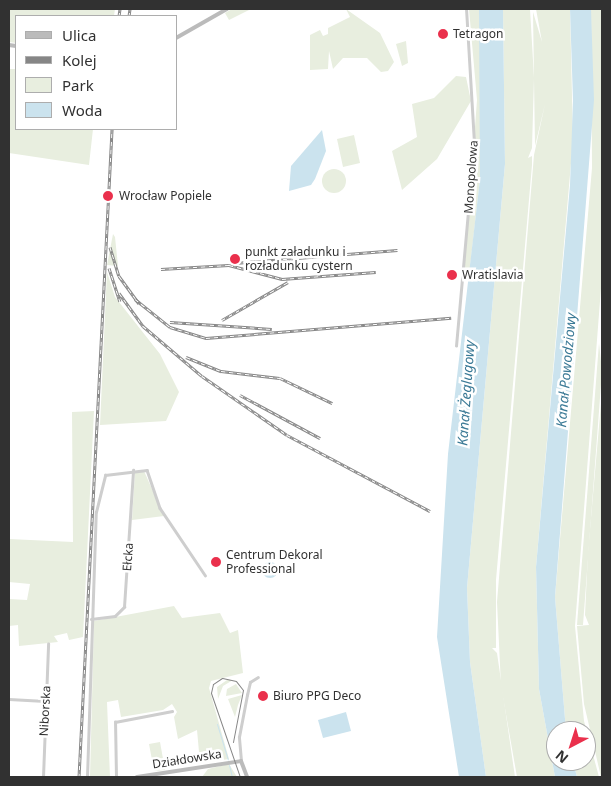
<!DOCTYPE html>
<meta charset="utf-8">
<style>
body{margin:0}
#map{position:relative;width:611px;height:786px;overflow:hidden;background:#fff;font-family:"Noto Sans",sans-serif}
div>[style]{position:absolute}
.green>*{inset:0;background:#e8eedf}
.round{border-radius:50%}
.water>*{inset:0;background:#cbe3ee}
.stream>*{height:1px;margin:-0.5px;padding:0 0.5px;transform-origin:0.5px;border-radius:0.5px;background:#cbe3ee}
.street>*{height:2.5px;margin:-1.25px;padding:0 1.25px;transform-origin:1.25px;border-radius:1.25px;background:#cecece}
.secondary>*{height:4px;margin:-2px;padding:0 2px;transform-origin:2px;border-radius:2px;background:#bbb}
.tram>*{height:1px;margin:-0.5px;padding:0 0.5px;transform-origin:0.5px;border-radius:0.5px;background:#868686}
.rail>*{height:3px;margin-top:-1.5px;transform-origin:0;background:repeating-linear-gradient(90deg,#fff 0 4px,#868686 0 8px);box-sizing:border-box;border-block:1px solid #868686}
.dots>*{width:14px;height:14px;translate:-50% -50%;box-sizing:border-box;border:2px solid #fff;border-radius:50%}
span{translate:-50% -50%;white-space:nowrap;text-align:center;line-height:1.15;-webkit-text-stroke:5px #fff;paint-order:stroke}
.poi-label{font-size:12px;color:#313131}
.left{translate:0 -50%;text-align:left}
.street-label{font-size:12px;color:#313131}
.water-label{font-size:14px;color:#3b7a96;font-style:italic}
.frame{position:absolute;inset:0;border:10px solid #313131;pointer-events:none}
.legend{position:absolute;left:15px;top:15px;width:162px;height:115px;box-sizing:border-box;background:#fff;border:1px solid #adadad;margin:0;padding:6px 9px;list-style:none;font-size:15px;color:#313131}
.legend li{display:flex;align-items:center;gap:10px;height:25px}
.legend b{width:25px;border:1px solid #adadad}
.north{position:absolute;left:546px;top:721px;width:50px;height:50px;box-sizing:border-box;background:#fff;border:1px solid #adadad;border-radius:50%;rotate:220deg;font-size:14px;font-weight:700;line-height:20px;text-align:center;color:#313131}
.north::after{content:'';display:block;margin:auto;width:18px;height:22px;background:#ea304c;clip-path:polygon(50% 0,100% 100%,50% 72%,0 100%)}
</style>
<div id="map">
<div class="green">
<div style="clip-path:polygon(9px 9px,115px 9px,114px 16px,16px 16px,16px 43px,9px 42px)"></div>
<div style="clip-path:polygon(232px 9px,251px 9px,229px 20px,225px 13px)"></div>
<div style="clip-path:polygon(346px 9px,380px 33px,394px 62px,388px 71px,381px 72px,367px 58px,343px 58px,333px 69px,329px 51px,328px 69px,310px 70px,310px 35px,320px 30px,323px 36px,328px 34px,328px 28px,350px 17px)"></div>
<div style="clip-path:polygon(469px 9px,479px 9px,482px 86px,480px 179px,469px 276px,464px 274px,477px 100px)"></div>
<div style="clip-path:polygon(503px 9px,530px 9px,534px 78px,532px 148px,528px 158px,532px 156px,532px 165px,496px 580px,496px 648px,492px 648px,497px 653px,515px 777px,486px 777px,470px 662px,467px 588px,505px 164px)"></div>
<div style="clip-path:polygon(536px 9px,570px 9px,573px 140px,536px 567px,539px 689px,555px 777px,517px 777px,501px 686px,497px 602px,534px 155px,545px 104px,535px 146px,533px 12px,542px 42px)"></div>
<div style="clip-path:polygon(591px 9px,602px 9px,602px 275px,575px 626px,584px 721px,599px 777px,577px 777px,573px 761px,586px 761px,586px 731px,566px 731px,555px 597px,592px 168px)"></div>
<div style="clip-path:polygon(406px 41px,408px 63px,402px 66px,396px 44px)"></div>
<div style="clip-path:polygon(9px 69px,16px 69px,16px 129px,93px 129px,89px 165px,9px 153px)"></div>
<div style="clip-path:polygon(456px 76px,466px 77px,471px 101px,437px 159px,402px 190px,392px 151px,417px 137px,412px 104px,434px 98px)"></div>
<div style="clip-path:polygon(354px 135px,360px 163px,343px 167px,337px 139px)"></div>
<div class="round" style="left:322px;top:169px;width:24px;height:24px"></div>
<div style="clip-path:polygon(113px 234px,115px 237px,118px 266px,107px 265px)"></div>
<div style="clip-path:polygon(107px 272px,115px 297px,160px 354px,179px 392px,166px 421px,100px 425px)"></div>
<div style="clip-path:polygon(599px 343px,602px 371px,583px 625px,577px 625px)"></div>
<div style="clip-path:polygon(602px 392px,602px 777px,601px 777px,584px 704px,577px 626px,589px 625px,585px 615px,588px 552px)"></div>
<div style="clip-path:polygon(94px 411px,83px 637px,69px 640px,67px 633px,54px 636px,58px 642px,19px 646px,18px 625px,9px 626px,9px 599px,27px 600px,30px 584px,9px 582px,9px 539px,73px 542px,72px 412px)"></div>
<div style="clip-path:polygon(144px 471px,164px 516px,132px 520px,135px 472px)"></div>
<div style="clip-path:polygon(174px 606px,182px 618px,220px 613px,230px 633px,238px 630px,243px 673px,211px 681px,209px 688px,229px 759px,208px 762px,206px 752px,199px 752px,197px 730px,178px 739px,174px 717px,177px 712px,172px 704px,163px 710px,121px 717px,118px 700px,107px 702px,110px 777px,90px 777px,94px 621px)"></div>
<div style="clip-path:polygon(227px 680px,233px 680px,223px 686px,218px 699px,217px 687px)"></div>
<div style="clip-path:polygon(236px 684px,242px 693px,226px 696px,227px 689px)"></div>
<div style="clip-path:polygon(242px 695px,238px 705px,235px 717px,228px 699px)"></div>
<div style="clip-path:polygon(160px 742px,165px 770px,154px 771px,149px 744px)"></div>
<div style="clip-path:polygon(229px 764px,237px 777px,202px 777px,208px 769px)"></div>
</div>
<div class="water">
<div style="clip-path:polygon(479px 9px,503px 9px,505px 164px,467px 588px,470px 662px,486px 777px,459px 777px,437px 637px,448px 454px,480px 179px)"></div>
<div style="clip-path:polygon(570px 9px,591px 9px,594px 100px,555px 597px,566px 731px,556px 731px,556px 761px,573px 761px,577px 777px,555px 777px,539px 689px,536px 567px,570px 185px,573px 101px)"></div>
<div style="clip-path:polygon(322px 130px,326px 151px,315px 179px,311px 185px,289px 191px,291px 166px)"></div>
<div class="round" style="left:262px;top:562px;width:16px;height:16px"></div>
<div style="clip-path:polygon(346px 712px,351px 731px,323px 738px,318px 720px)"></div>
</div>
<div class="stream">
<div style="left:217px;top:724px;width:37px;rotate:73deg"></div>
<div style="left:229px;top:765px;width:12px;rotate:76deg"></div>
</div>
<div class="street">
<div style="left:456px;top:346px;width:204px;rotate:-84.9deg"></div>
<div style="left:474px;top:143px;width:134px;rotate:-93.4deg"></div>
<div style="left:91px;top:619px;width:24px;rotate:-7deg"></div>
<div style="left:115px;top:616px;width:13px;rotate:-45deg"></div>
<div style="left:124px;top:607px;width:137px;rotate:-86.2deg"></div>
<div style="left:9px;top:699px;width:36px;rotate:3deg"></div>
<div style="left:241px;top:761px;width:24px;rotate:-95deg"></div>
<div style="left:239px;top:737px;width:43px;rotate:-79.2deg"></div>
<div style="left:247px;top:695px;width:13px;rotate:-77deg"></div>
<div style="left:250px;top:682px;width:9px;rotate:-32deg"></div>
<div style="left:43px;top:777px;width:133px;rotate:-87.8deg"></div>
<div style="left:87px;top:777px;width:265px;rotate:-88.1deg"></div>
<div style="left:96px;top:512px;width:38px;rotate:-76deg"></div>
<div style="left:105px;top:475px;width:42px;rotate:-6.8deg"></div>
<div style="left:147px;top:470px;width:40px;rotate:71.1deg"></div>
<div style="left:160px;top:508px;width:81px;rotate:56.1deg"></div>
<div style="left:116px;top:777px;width:55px;rotate:-91deg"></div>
<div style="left:115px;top:722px;width:58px;rotate:-10.9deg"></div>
</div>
<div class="secondary">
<div style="left:176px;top:38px;width:59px;rotate:-29.6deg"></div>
<div style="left:9px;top:45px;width:7px;rotate:8deg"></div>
<div style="left:137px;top:777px;width:105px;rotate:-8.7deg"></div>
<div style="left:241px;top:761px;width:17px;rotate:69deg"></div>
</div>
<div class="tram">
<div style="left:233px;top:742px;width:53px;rotate:-79.1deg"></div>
<div style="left:243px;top:690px;width:11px;rotate:-128deg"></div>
<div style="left:236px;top:681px;width:14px;rotate:-168deg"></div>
<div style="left:222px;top:678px;width:11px;rotate:146deg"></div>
<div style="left:213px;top:684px;width:9px;rotate:103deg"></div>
<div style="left:211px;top:693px;width:89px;rotate:71deg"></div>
</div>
<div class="rail">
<div style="left:119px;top:16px;width:7px;rotate:-82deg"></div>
<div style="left:129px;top:16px;width:7px;rotate:-82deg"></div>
<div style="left:110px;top:247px;width:30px;rotate:73deg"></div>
<div style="left:119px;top:276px;width:34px;rotate:54deg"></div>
<div style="left:235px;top:263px;width:163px;rotate:-4.6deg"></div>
<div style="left:109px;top:268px;width:35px;rotate:72deg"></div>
<div style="left:161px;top:269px;width:68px;rotate:-3.4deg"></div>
<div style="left:229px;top:265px;width:55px;rotate:14.8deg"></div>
<div style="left:282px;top:279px;width:94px;rotate:-4.3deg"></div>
<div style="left:119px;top:293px;width:41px;rotate:54deg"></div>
<div style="left:143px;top:326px;width:77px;rotate:40.3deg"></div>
<div style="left:202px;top:376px;width:103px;rotate:34.8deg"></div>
<div style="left:287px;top:435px;width:162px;rotate:28deg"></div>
<div style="left:135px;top:299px;width:45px;rotate:38.7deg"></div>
<div style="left:170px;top:327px;width:38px;rotate:17deg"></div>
<div style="left:206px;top:338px;width:246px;rotate:-4.7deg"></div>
<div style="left:222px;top:320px;width:76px;rotate:-29.9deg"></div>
<div style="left:170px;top:322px;width:102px;rotate:3.9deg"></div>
<div style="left:186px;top:357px;width:38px;rotate:22deg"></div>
<div style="left:221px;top:371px;width:59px;rotate:6.8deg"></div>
<div style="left:280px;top:378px;width:58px;rotate:25.7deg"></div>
<div style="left:240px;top:395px;width:91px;rotate:28.3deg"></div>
<div style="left:79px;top:777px;width:649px;rotate:-87.08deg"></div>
</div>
<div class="dots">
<div style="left:443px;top:34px;background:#ea304c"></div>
<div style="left:108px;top:196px;background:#ea304c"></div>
<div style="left:235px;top:259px;background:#ea304c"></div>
<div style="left:452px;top:275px;background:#ea304c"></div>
<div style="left:216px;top:562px;background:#ea304c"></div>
<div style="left:263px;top:696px;background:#ea304c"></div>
</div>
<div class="poi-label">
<span class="left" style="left:453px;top:34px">Tetragon</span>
<span class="left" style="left:119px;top:196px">Wrocław Popiele</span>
<span class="left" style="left:245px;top:259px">punkt załadunku i<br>rozładunku cystern</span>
<span class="left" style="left:462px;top:275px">Wratislavia</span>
<span class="left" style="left:226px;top:562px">Centrum Dekoral<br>Professional</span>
<span class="left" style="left:273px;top:696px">Biuro PPG Deco</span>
</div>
<div class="street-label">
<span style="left:471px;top:177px;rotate:-86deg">Monopolowa</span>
<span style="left:128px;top:557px;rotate:-86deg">Ełcka</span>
<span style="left:45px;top:711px;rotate:-87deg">Niborska</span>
<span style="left:187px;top:759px;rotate:-9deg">Działdowska</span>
</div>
<div class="water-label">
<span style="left:566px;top:370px;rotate:-85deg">Kanał Powodziowy</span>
<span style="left:466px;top:393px;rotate:-86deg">Kanał Żeglugowy</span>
</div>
<div class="frame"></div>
<ul class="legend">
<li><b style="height:6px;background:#bbb"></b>Ulica</li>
<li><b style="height:6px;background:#868686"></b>Kolej</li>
<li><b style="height:14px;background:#e8eedf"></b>Park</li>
<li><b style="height:14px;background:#cbe3ee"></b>Woda</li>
</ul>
<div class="north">N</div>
</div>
